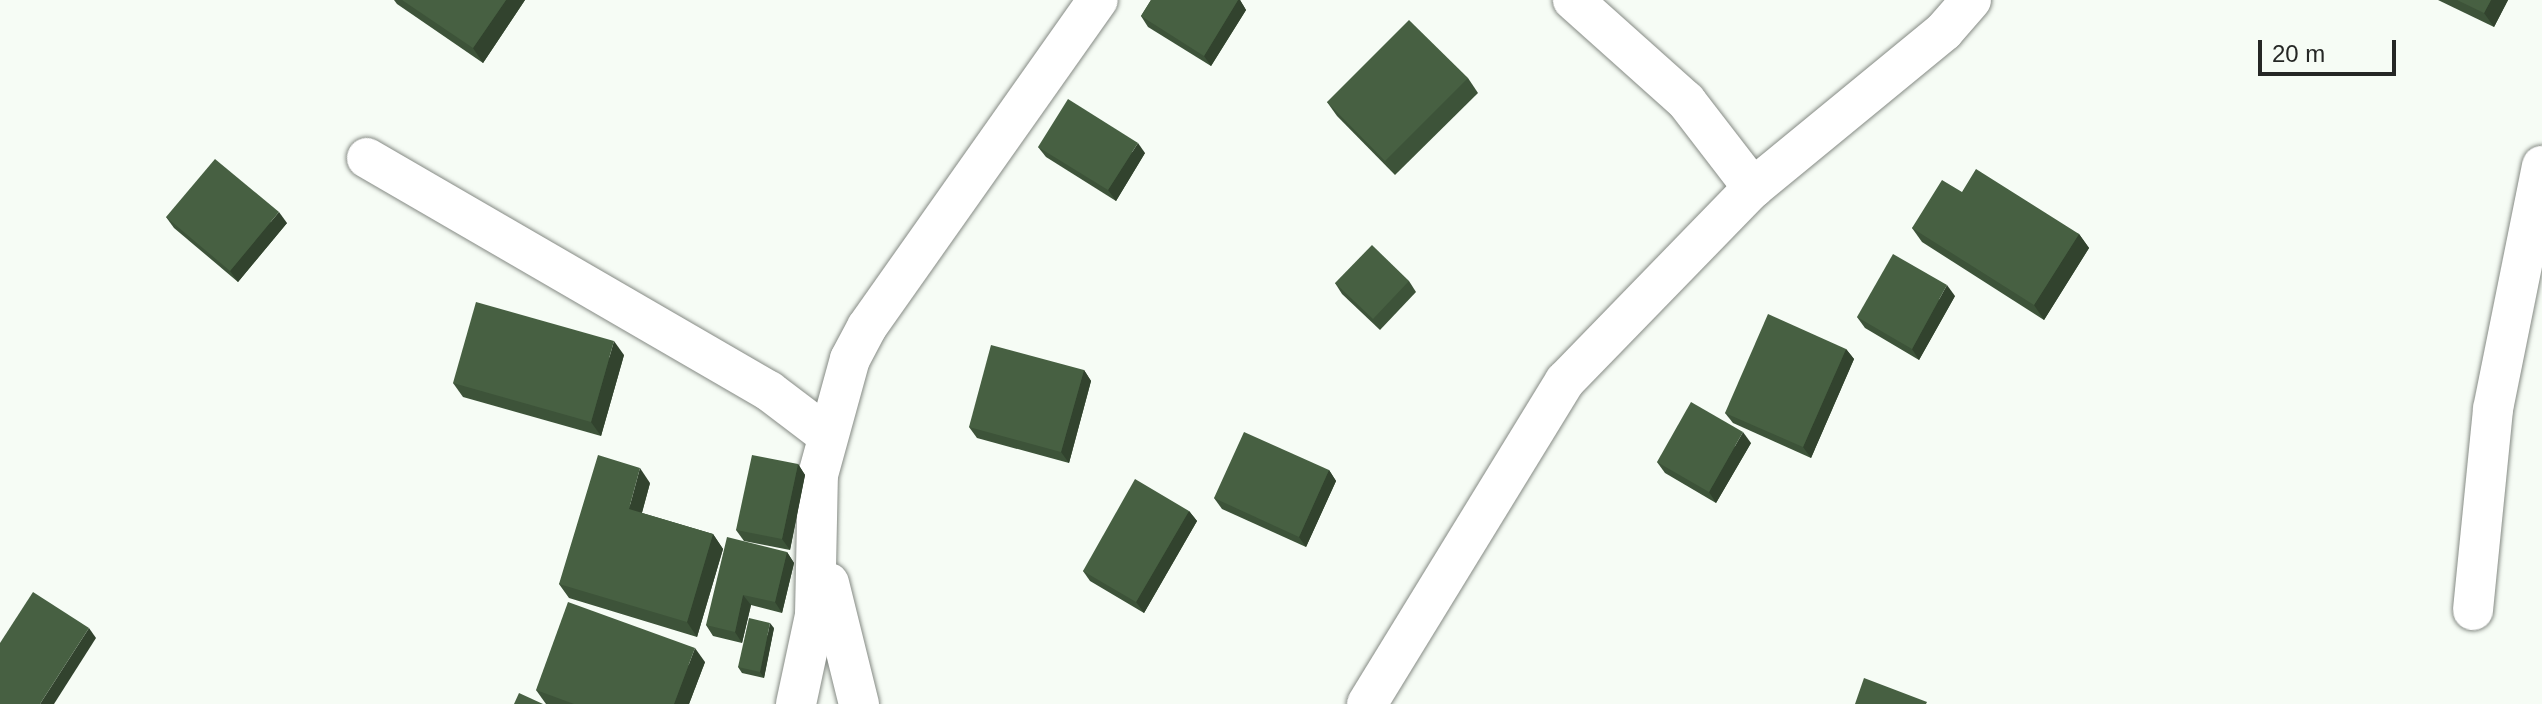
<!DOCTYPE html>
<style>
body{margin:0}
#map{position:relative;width:2542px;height:704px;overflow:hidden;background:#f6fcf5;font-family:Helvetica,sans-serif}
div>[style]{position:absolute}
.roads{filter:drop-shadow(0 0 2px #858a84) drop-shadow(0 0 2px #858a84)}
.minor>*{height:40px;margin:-20px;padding:0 20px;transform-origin:20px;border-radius:20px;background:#fff}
.wall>*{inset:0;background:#3d5339}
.shaded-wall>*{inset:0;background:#32432e}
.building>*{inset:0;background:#476042}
span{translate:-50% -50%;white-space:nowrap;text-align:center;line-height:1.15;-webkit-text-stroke:8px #f6fcf5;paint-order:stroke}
.scale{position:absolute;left:2258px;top:40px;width:138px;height:36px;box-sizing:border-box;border:4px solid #252725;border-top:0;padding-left:10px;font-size:24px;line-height:28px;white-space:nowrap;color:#252725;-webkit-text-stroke:6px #f6fcf5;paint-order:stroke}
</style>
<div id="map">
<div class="roads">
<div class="minor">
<div style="left:1573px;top:0;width:152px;rotate:41.8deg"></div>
<div style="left:1686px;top:101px;width:110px;rotate:52.4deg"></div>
<div style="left:367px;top:158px;width:465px;rotate:30.1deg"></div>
<div style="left:769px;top:391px;width:73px;rotate:37.2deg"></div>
<div style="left:829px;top:583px;width:125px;rotate:76.1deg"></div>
<div style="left:2473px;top:610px;width:202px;rotate:-84.3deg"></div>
<div style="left:2493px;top:409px;width:248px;rotate:-78.6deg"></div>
<div style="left:796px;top:704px;width:91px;rotate:-77.9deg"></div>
<div style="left:815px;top:615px;width:140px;rotate:-88.8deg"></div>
<div style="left:818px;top:475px;width:120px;rotate:-74.6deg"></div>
<div style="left:850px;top:359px;width:36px;rotate:-62deg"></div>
<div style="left:867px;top:327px;width:400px;rotate:-54.8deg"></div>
<div style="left:1367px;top:704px;width:379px;rotate:-58.5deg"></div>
<div style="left:1565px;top:381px;width:269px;rotate:-45.8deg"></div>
<div style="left:1753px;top:188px;width:247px;rotate:-39.4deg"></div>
<div style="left:1944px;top:31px;width:41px;rotate:-48.9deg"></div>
</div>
</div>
<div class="wall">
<div style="clip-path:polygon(394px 0,525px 0,483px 63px,397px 4px)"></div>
<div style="clip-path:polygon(1151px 0,1240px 0,1246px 10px,1211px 66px,1148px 27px,1141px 16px)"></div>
<div style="clip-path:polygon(2438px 0,2508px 0,2494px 27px)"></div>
<div style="clip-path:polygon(1468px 78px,1478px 93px,1395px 175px,1337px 116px,1327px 102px)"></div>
<div style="clip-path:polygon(1038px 147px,1145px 153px,1116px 201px,1046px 157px)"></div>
<div style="clip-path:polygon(1962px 192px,2079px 234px,2089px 248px,2044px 320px,1922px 242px,1912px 228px)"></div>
<div style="clip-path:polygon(166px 217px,287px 223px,238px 282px,174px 228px)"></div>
<div style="clip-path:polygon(1409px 281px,1416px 292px,1380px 330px,1342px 294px,1335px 283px)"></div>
<div style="clip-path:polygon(1955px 296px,1919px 360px,1865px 328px,1857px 317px)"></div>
<div style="clip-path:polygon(1846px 349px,1854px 359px,1811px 458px,1733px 423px,1725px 413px)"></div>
<div style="clip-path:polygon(624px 355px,601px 436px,463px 397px,453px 383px)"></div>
<div style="clip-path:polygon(1084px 370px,1091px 381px,1069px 463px,977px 438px,969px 427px)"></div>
<div style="clip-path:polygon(1751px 443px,1716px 503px,1665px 473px,1657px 462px)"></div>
<div style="clip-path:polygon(798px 464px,805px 475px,790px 550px,744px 541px,736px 530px)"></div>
<div style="clip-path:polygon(1329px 470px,1336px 481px,1306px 547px,1222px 509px,1214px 498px)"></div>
<div style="clip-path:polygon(650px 483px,642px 513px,713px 534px,723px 549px,697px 637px,569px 598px,559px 584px)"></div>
<div style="clip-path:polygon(1189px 511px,1197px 521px,1144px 613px,1090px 581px,1083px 571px)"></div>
<div style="clip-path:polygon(787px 552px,794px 563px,782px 613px,751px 605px,742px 643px,713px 636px,706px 625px)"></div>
<div style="clip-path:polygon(774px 628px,764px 678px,742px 673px,738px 667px)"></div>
<div style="clip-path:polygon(705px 662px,689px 704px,546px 704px,536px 690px)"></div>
</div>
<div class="shaded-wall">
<div style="clip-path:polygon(506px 0,525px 0,483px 63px,473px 48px)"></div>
<div style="clip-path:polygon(1238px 0,1240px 0,1246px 10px,1211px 66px,1204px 56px)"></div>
<div style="clip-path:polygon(2491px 0,2508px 0,2494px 27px,2484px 13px)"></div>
<div style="clip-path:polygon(1138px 143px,1145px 153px,1116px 201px,1108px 190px)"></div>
<div style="clip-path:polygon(279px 212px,287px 223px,238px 282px,230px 271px)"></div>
<div style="clip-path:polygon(2079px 234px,2089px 248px,2044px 320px,2034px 305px)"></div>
<div style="clip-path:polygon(1947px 285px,1955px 296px,1919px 360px,1912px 349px)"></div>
<div style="clip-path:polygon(614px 341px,624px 355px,601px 436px,591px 422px)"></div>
<div style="clip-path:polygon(1846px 349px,1854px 359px,1811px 458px,1803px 447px)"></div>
<div style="clip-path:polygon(1084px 370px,1091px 381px,1069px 463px,1061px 452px)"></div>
<div style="clip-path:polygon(1743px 432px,1751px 443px,1716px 503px,1709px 492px)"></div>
<div style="clip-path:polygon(798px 464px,805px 475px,790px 550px,782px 539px)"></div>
<div style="clip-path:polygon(640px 468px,650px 483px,639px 523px,629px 509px)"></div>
<div style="clip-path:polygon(1329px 470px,1336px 481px,1306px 547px,1299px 537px)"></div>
<div style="clip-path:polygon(1189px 511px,1197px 521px,1144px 613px,1136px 602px)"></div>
<div style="clip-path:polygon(713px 534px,723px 549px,697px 637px,687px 622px)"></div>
<div style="clip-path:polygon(787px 552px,794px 563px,782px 613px,775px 602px)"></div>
<div style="clip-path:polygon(743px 595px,751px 605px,742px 643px,735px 632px)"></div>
<div style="clip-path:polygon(770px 623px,774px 628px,764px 678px,760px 672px)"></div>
<div style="clip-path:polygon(89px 628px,96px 638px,54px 704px,40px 704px)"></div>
<div style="clip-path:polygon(695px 648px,705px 662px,689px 704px,674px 704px)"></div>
</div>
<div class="building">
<div style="clip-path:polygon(402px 0,506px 0,473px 48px)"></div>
<div style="clip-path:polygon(1151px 0,1238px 0,1204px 56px,1141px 16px)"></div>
<div style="clip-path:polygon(2457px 0,2491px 0,2484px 13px)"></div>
<div style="clip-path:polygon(1409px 20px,1468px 78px,1385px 161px,1327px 102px)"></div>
<div style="clip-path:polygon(1068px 99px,1138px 143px,1108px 190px,1038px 147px)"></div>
<div style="clip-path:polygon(215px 159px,279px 212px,230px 271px,166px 217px)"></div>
<div style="clip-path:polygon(1976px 169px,2079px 234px,2034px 305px,1912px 228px,1942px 180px,1962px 192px)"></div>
<div style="clip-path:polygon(1372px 245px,1409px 281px,1373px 319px,1335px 283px)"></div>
<div style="clip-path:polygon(1893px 254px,1947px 285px,1912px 349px,1857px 317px)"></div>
<div style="clip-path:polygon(476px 302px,614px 341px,591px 422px,453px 383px)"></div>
<div style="clip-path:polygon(1768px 314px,1846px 349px,1803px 447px,1725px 413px)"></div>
<div style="clip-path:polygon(991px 345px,1084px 370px,1061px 452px,969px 427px)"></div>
<div style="clip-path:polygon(1691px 402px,1743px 432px,1709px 492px,1657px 462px)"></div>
<div style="clip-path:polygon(1244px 432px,1329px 470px,1299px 537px,1214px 498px)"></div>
<div style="clip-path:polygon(598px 455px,640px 468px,629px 509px,713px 534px,687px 622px,559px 584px)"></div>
<div style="clip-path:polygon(752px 455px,798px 464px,782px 539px,736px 530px)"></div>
<div style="clip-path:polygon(1135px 479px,1189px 511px,1136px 602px,1083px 571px)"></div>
<div style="clip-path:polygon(727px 537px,787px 552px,775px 602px,743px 595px,735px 632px,706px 625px)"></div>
<div style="clip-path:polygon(33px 592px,89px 628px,40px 704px,0 704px,0 643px)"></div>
<div style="clip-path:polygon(568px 602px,695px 648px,674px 704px,574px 704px,536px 690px)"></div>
<div style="clip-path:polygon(749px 618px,770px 623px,760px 672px,738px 667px)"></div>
<div style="clip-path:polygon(1864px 678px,1927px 702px,1926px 704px,1855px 704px)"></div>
<div style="clip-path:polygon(519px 693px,543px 704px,514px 704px)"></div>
</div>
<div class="scale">20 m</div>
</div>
